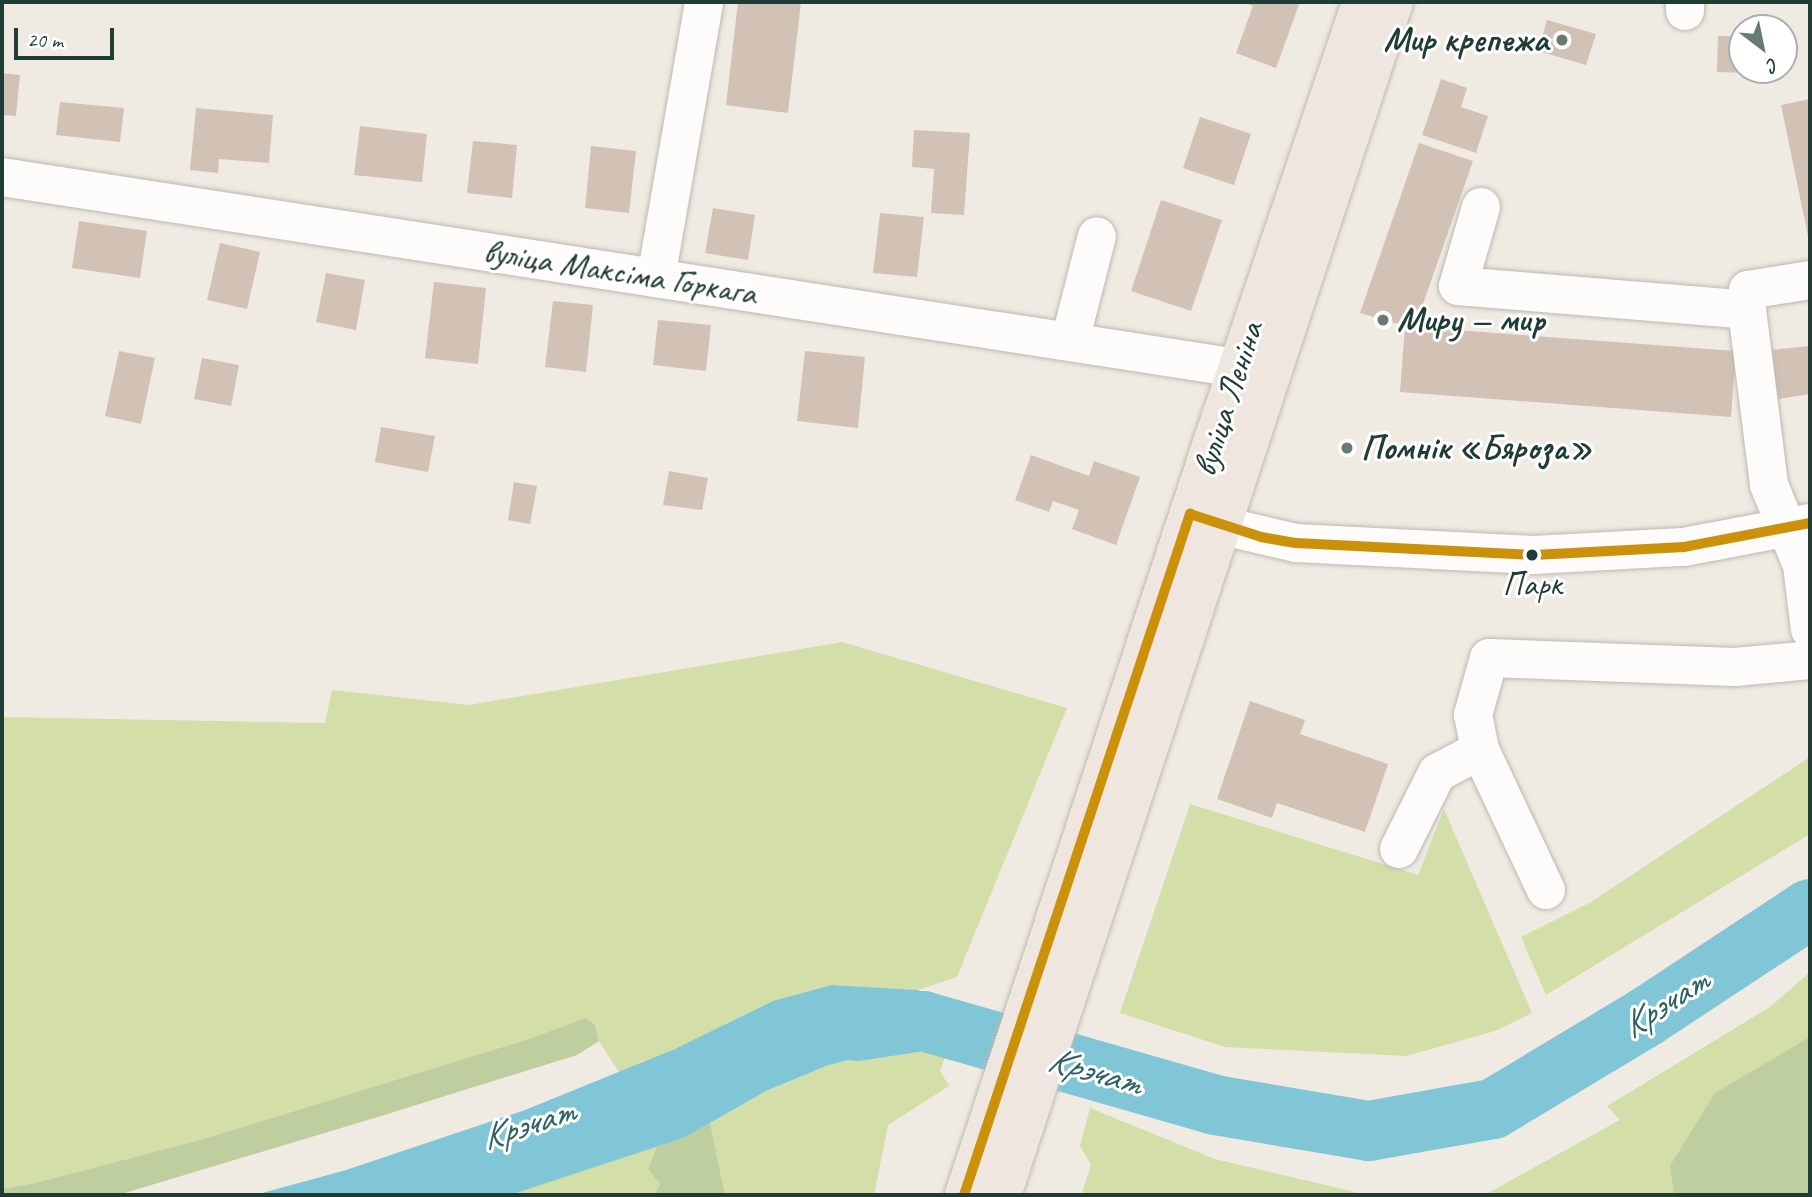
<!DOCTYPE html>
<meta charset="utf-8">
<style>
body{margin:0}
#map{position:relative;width:1812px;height:1197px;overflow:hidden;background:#f0ebe2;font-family:Caveat,sans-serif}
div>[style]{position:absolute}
.green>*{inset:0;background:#d3dea8}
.forest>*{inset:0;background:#bece9f}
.water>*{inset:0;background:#81c6d6}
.river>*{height:60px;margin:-30px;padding:0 30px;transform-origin:30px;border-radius:30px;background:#81c6d6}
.building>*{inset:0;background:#d1c2b5}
.roads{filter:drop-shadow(0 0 2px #babab3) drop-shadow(0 0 2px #babab3)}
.minor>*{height:38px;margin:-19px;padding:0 19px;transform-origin:19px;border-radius:19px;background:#fdfcfb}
.major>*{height:38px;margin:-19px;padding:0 19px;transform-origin:19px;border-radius:19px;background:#efe7df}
.bus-1>*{height:10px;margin:-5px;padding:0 5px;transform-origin:5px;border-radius:5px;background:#cc910a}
.dots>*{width:19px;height:19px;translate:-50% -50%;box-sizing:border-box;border:4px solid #fff;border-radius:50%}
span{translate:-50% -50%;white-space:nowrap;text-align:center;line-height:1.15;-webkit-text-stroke:6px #fff;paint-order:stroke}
.bus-label{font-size:33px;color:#1f3d34}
.poi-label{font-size:35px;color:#1f3d34;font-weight:700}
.right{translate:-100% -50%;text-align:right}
.left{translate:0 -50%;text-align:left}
.street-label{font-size:35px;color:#1f3d34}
.water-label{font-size:37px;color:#2e6163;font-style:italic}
.frame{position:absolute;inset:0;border:4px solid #1f3d34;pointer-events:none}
.north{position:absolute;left:1728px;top:14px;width:70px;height:70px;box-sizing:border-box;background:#fff;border:2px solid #a5b1ae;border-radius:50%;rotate:148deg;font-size:19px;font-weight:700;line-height:28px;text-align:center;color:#1f3d34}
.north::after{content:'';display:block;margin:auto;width:24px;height:32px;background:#687a71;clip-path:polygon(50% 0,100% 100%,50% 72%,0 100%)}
.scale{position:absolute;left:14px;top:28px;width:100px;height:32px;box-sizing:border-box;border:4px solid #1f3d34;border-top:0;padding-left:9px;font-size:21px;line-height:24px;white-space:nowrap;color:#1f3d34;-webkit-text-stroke:5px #fff;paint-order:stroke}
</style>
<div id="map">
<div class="green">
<div style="clip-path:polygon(842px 642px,1067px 708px,957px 977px,918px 990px,832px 985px,619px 1072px,599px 1041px,595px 1024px,585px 1018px,529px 1039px,200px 1140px,35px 1183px,2px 1189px,2px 717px,325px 723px,332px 690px,469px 705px)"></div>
<div style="clip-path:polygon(1810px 757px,1810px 834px,1546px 995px,1521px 937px,1591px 902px)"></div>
<div style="clip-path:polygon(1190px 804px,1418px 875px,1444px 809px,1532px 1013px,1495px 1031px,1406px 1056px,1225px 1047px,1120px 1013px)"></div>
<div style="clip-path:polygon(1810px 972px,1810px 1195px,1478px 1195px,1488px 1193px,1620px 1120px,1607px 1106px,1770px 1007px)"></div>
<div style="clip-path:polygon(930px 1037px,951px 1040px,940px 1071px,949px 1086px,888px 1125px,874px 1195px,725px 1195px,710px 1122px,766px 1091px,826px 1066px)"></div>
<div style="clip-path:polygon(1090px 1108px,1215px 1159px,1368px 1195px,1081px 1195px,1091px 1165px,1080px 1146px)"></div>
<div style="clip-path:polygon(657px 1146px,648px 1169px,660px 1184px,654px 1195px,507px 1195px)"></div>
</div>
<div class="forest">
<div style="clip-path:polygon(585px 1018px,595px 1024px,599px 1041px,577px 1055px,381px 1116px,118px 1195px,2px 1195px,2px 1189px,35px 1183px,200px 1140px,529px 1039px)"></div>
<div style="clip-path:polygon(1810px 1037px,1810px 1195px,1674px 1195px,1670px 1166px,1715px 1093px)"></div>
<div style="clip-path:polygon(710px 1122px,725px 1195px,654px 1195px,660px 1184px,648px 1169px,657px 1146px,683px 1138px)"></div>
</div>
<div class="water">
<div style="clip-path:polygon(832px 985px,918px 990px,934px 997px,941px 1016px,930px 1037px,826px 1066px,766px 1091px,683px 1138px,513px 1194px,255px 1195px,346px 1170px,525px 1110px,675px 1049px,773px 1001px)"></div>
</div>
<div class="river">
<div style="left:856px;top:1031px;width:68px;rotate:-8.5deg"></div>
<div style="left:923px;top:1021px;width:304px;rotate:16deg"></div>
<div style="left:1215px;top:1105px;width:156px;rotate:9.6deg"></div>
<div style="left:1369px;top:1131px;width:126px;rotate:-10.1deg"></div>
<div style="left:1493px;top:1109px;width:179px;rotate:-31deg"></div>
<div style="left:1646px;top:1017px;width:196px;rotate:-33.4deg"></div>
</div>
<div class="building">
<div style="clip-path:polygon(738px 2px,801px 2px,788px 113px,726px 105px)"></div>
<div style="clip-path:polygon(1241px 2px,1300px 2px,1276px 68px,1236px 53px,1253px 6px)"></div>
<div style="clip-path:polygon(1547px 20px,1596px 34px,1586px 65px,1538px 51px)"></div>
<div style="clip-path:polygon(1718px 36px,1742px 36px,1742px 70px,1781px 70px,1780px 74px,1717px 72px)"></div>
<div style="clip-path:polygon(2px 73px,20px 75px,16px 116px,2px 115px)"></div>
<div style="clip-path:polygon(1441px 79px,1467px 88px,1461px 107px,1488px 116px,1476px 153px,1422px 135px)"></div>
<div style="clip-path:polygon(1810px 99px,1810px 241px,1809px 241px,1781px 105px)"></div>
<div style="clip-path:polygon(60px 102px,124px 108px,120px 142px,56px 135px)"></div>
<div style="clip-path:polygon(196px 108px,273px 115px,269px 163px,219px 159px,218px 173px,190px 170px)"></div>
<div style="clip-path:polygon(1200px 117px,1251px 134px,1234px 185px,1183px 168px)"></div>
<div style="clip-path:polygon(360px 126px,427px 134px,422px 182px,354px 175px)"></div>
<div style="clip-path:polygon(914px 130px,970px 133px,964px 215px,931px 213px,934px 169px,912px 167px)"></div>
<div style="clip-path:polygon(473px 141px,517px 145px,512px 198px,467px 193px)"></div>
<div style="clip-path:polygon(1419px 143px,1473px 161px,1415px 327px,1736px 351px,1731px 417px,1400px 392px,1405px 326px,1360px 313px)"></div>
<div style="clip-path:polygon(591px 146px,636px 151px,629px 213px,585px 208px)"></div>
<div style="clip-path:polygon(1161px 200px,1222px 220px,1191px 311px,1131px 291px)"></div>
<div style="clip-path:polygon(713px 208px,755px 215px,748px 260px,705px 253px)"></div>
<div style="clip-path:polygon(880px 213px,924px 217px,917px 277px,873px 273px)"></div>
<div style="clip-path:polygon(79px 221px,147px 231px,140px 278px,72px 268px)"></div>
<div style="clip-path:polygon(220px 243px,260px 252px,247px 309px,207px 300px)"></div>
<div style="clip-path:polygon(326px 273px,365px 280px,356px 330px,316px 322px)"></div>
<div style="clip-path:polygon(434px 282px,486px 288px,478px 364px,425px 358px)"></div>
<div style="clip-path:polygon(553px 301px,593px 305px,586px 372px,545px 367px)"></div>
<div style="clip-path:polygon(658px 320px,711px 325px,706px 371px,653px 365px)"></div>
<div style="clip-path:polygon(1810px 346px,1810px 394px,1778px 399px,1772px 350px)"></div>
<div style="clip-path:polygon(119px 351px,155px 358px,141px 424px,105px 416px)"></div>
<div style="clip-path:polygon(805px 351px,865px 357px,858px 428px,797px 421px)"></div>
<div style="clip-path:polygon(202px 358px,239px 365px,231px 406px,194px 399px)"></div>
<div style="clip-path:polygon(381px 427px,435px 436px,428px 472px,375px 462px)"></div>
<div style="clip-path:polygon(1031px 455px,1089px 476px,1094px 461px,1140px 477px,1116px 545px,1072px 529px,1079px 510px,1053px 501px,1049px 512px,1015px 500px)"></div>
<div style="clip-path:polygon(669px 471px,708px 478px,702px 510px,663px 505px)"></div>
<div style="clip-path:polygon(514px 482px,537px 486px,530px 524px,508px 520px)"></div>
<div style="clip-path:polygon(1250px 701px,1305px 720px,1300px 734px,1388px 764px,1365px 832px,1277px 803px,1272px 818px,1217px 799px)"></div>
</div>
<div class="roads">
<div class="minor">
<div style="left:1685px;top:2px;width:9px;rotate:90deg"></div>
<div style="left:2px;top:177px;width:1250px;rotate:8.79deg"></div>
<div style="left:1481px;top:207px;width:82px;rotate:106.2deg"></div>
<div style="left:1458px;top:286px;width:290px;rotate:4.7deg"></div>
<div style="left:1747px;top:310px;width:20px;rotate:-87deg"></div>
<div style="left:1748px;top:290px;width:63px;rotate:-9.2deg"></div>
<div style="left:656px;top:278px;width:280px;rotate:-80.1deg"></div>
<div style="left:1747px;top:310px;width:176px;rotate:82.8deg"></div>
<div style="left:1769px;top:485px;width:87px;rotate:67.6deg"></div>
<div style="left:1802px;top:565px;width:65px;rotate:83deg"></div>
<div style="left:1070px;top:341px;width:108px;rotate:-75.6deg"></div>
<div style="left:1223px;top:526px;width:75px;rotate:13.1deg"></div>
<div style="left:1296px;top:543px;width:238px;rotate:2.9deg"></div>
<div style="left:1534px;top:555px;width:150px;rotate:-3.1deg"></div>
<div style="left:1684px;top:547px;width:128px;rotate:-10.8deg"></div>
<div style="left:1399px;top:849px;width:85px;rotate:-63.4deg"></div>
<div style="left:1437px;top:773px;width:49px;rotate:-28.1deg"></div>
<div style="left:1546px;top:890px;width:155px;rotate:-115.2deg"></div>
<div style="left:1480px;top:750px;width:36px;rotate:-101deg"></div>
<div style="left:1473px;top:715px;width:59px;rotate:-74.3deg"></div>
<div style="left:1489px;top:658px;width:246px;rotate:2.1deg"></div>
<div style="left:1735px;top:667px;width:75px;rotate:-5.3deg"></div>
</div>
<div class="major">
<div style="left:964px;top:1195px;width:795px;rotate:-71.75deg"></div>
<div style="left:1213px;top:440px;width:462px;rotate:-71.3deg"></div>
<div style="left:1002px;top:1195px;width:1256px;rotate:-71.81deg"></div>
</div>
</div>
<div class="bus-1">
<div style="left:1190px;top:514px;width:75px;rotate:17.9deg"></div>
<div style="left:1261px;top:537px;width:36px;rotate:10deg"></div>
<div style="left:1296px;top:543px;width:238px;rotate:2.9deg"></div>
<div style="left:1534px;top:555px;width:150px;rotate:-3.1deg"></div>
<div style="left:1684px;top:547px;width:128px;rotate:-10.8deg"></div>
<div style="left:964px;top:1195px;width:718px;rotate:-71.64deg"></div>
</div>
<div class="dots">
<div style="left:1562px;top:40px;background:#687a71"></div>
<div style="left:1383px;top:320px;background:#687a71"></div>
<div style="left:1347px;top:448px;background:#687a71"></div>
<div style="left:1532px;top:555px;background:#1f3d34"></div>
</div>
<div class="bus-label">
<span style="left:1532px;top:585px">Парк</span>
</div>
<div class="poi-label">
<span class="right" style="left:1548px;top:40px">Мир крепежа</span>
<span class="left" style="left:1397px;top:320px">Миру — мир</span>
<span class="left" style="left:1361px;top:448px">Помнік «Бяроза»</span>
</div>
<div class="street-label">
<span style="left:620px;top:272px;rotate:9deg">вуліца Максіма Горкага</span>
<span style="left:1228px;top:399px;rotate:-72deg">вуліца Леніна</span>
</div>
<div class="water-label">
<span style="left:1665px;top:1003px;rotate:-33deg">Крэчат</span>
<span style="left:1095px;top:1071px;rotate:16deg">Крэчат</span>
<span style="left:528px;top:1124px;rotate:-18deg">Крэчат</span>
</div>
<div class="frame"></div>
<div class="north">С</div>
<div class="scale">20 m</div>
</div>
